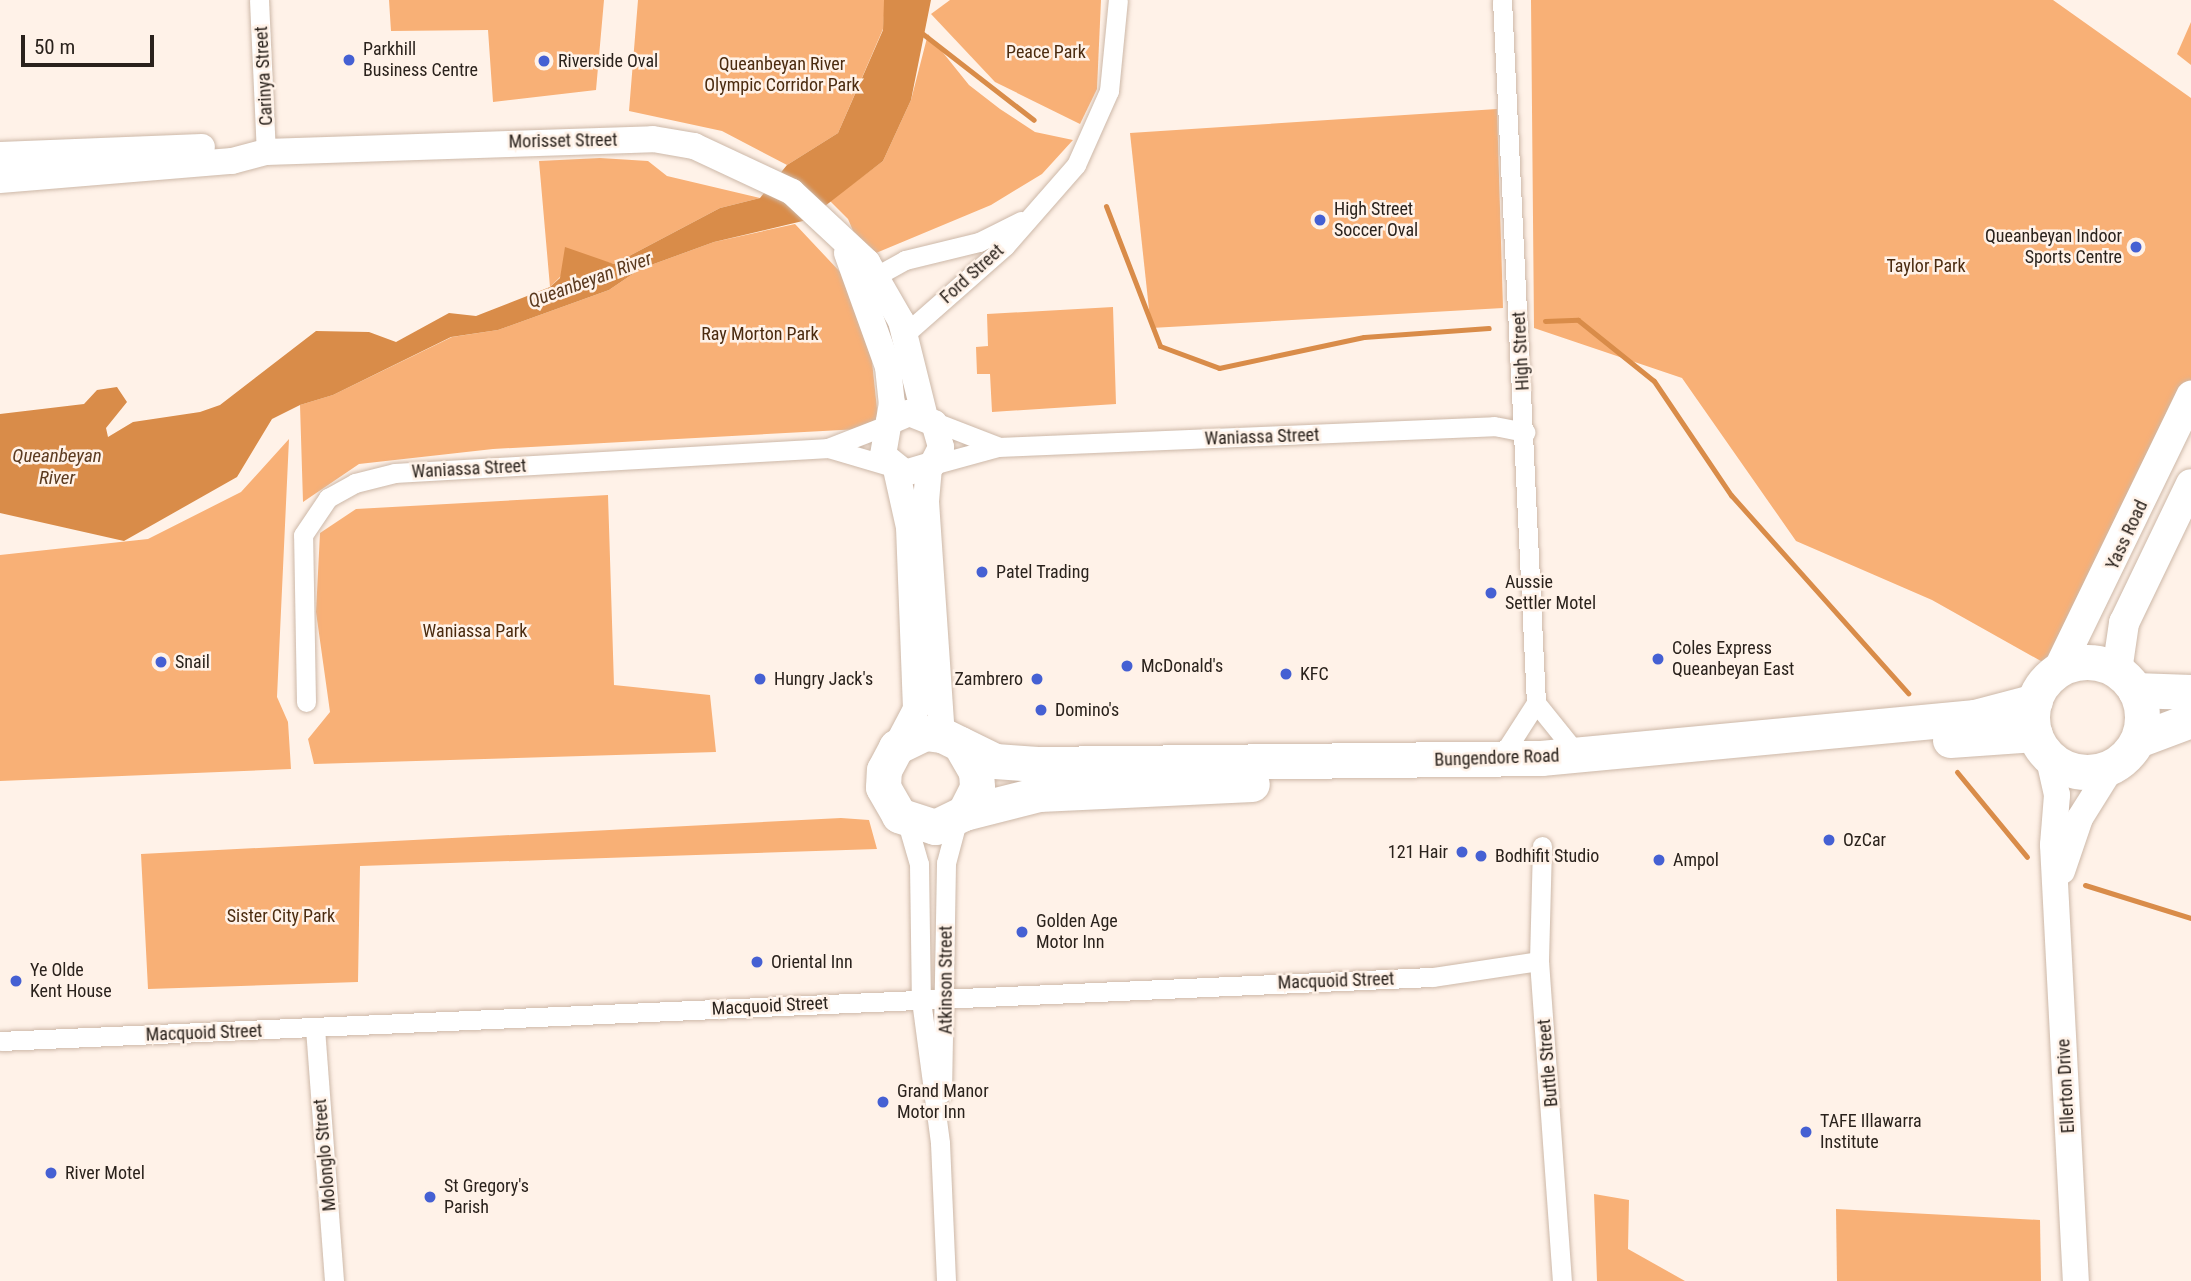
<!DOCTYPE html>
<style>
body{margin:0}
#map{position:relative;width:2191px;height:1281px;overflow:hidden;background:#fff2e8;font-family:"Roboto Condensed",sans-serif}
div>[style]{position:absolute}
.green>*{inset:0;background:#f8b076}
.water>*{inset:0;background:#d98c49}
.stream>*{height:5px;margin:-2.5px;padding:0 2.5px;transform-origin:2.5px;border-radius:2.5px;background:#d98c49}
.roads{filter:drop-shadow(0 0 2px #cdb8a8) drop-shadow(0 0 2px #cdb8a8)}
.street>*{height:19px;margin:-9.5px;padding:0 9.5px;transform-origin:9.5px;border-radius:9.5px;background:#fff}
.secondary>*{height:26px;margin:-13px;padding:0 13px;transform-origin:13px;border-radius:13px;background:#fff}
.primary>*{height:30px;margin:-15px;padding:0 15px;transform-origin:15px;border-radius:15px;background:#fff}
.highway>*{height:35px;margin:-17.5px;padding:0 17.5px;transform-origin:17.5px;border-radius:17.5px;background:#fff}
.highway>.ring{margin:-17.5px;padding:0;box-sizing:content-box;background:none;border:35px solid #fff;border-radius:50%}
.dots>*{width:19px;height:19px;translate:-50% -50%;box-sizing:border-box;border:4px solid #fff2e8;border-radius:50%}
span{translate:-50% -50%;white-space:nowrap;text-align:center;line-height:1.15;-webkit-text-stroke:5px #fff2e8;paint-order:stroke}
.poi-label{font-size:18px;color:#2a221c}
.left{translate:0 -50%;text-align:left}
.right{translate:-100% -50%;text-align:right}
.park-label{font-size:18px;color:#4b2b0f}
.street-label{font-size:18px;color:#2a221c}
.water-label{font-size:19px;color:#5b3a1f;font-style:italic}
.scale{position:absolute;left:21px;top:35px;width:133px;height:32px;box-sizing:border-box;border:4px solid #2a221c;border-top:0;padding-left:9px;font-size:21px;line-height:24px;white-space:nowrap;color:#2a221c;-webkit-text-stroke:5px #fff2e8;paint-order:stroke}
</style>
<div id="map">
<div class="green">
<div style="clip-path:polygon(389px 0,604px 0,596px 90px,493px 102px,488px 30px,391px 31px)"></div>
<div style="clip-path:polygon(638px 0,884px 0,885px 1px,883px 29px,838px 133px,787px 165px,722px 131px,629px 111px)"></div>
<div style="clip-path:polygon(950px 0,1101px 0,1097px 89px,1080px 124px,995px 82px,931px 14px)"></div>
<div style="clip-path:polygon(1531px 0,2053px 0,2191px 98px,2191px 384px,2048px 665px,1932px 600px,1796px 541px,1682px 378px,1534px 328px)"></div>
<div style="clip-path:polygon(2191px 22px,2191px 65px,2177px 54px)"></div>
<div style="clip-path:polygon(928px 34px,969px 85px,1000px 109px,1035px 132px,1073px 140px,1042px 174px,991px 205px,876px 253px,857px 240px,848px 219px,830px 201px,883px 161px,911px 100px)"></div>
<div style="clip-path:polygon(1497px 109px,1503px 308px,1151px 328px,1130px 133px)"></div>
<div style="clip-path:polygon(600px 158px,648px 161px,667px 176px,760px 198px,720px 208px,614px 264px,582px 255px,550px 287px,539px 161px)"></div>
<div style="clip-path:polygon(795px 224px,842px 274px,869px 333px,879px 428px,493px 449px,359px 464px,303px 502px,300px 405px,333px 395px,452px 337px,498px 330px,609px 290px,640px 269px,714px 242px)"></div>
<div style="clip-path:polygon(1113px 307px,1116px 404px,992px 412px,990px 374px,977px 374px,976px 347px,988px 346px,987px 314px)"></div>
<div style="clip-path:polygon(289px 439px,277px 697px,288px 722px,291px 769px,0 781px,0 555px,148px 539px,241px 492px)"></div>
<div style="clip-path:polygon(608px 495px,614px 685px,710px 695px,716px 752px,314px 764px,308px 739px,330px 712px,316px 612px,320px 533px,356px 509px)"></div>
<div style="clip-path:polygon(841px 818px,869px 820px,877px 849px,360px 866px,358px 982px,148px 989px,141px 854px)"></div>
<div style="clip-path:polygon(1594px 1194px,1629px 1200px,1628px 1249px,1685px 1281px,1597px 1281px)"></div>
<div style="clip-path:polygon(1836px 1209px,2040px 1220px,2041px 1281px,1837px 1281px)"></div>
</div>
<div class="water">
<div style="clip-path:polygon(884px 0,931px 0,911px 100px,883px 161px,807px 220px,714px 242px,640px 269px,609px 290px,498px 330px,451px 337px,333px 395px,300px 405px,272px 419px,237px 477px,124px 541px,0 513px,0 414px,84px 404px,97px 390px,117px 387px,127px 402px,106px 428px,108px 437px,133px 422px,200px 412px,220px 405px,316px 331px,369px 332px,396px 342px,449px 313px,476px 316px,550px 287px,560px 278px,565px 247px,614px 264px,720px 208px,760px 198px,787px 165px,838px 133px,883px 30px)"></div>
</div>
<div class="stream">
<div style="left:923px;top:34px;width:140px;rotate:37.8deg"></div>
<div style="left:1106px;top:206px;width:150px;rotate:68.9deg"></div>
<div style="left:1160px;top:346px;width:63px;rotate:20.4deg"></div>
<div style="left:1219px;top:368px;width:148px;rotate:-12.1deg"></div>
<div style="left:1364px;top:337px;width:125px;rotate:-4.1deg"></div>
<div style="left:1545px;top:321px;width:33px;rotate:-2deg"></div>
<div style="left:1578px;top:320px;width:97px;rotate:38.8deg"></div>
<div style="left:1654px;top:381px;width:138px;rotate:56deg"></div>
<div style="left:1731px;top:495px;width:266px;rotate:48.2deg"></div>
<div style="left:1957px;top:772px;width:110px;rotate:50.5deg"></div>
<div style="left:2085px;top:885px;width:111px;rotate:17.3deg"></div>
</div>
<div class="roads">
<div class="street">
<div style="left:259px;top:0;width:152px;rotate:87.4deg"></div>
<div style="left:1502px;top:0;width:704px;rotate:87.23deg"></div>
<div style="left:1536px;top:703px;width:67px;rotate:51.1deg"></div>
<div style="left:878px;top:275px;width:31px;rotate:-29deg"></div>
<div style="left:905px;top:260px;width:76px;rotate:-13.7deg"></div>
<div style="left:979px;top:242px;width:47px;rotate:-26.6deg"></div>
<div style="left:905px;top:334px;width:133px;rotate:-41.3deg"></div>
<div style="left:1005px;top:246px;width:108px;rotate:-48.8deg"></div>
<div style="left:1076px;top:165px;width:81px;rotate:-66deg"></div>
<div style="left:1109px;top:91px;width:91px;rotate:-84.4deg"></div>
<div style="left:930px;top:420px;width:72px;rotate:21.2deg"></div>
<div style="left:828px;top:448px;width:68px;rotate:16.3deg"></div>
<div style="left:932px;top:465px;width:68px;rotate:-15.3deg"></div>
<div style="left:998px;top:447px;width:496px;rotate:-2.4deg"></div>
<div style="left:1494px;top:426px;width:32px;rotate:11deg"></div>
<div style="left:306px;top:702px;width:167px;rotate:-91deg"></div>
<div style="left:303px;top:535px;width:45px;rotate:-56deg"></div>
<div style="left:328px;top:498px;width:31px;rotate:-29deg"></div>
<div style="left:355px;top:483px;width:41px;rotate:-14deg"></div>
<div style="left:395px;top:473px;width:434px;rotate:-3.3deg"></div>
<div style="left:828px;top:448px;width:63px;rotate:-21.3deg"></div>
<div style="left:1500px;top:759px;width:67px;rotate:-57.3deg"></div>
<div style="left:906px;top:819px;width:47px;rotate:73.9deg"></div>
<div style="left:919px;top:864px;width:136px;rotate:89.2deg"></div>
<div style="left:921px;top:1000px;width:144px;rotate:82.4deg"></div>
<div style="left:940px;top:1143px;width:138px;rotate:87.5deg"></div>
<div style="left:1542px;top:846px;width:115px;rotate:91.5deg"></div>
<div style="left:1539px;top:961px;width:321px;rotate:85.9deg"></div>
<div style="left:315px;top:1028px;width:254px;rotate:85.7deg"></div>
<div style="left:0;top:1041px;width:1434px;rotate:-2.56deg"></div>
<div style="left:1433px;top:977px;width:107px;rotate:-8.6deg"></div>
<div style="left:942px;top:1093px;width:230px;rotate:-89deg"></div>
<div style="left:946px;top:863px;width:47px;rotate:-75.1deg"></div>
</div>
<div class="secondary">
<div style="left:0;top:155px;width:202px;rotate:-2.3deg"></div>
<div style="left:0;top:180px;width:233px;rotate:-4.7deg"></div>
<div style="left:232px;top:161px;width:35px;rotate:-15deg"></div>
<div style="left:266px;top:152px;width:387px;rotate:-1.9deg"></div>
<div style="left:653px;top:139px;width:42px;rotate:9.7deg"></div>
<div style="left:694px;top:146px;width:108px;rotate:25.1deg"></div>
<div style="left:792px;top:192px;width:103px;rotate:43deg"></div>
<div style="left:867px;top:262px;width:68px;rotate:60deg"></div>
<div style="left:901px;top:321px;width:99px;rotate:76deg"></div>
<div style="left:847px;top:253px;width:121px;rotate:70.2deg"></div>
<div style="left:888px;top:367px;width:36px;rotate:84deg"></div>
<div style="left:892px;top:403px;width:53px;rotate:99.8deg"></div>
<div style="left:883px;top:455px;width:28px;rotate:39deg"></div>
<div style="left:905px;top:473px;width:28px;rotate:-17deg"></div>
<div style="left:932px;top:465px;width:20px;rotate:-63deg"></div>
<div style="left:941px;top:447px;width:25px;rotate:-106deg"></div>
<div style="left:934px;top:423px;width:27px;rotate:-158deg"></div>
<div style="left:909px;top:413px;width:22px;rotate:156deg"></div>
<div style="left:929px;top:467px;width:35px;rotate:95deg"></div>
<div style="left:926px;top:502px;width:234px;rotate:86.1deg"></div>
<div style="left:896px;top:469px;width:59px;rotate:77.4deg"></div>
<div style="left:909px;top:527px;width:182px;rotate:87.8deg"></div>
<div style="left:916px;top:709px;width:43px;rotate:117.8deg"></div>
<div style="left:2048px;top:755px;width:41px;rotate:77.3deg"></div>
<div style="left:2057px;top:795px;width:50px;rotate:94.6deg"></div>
<div style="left:2053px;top:845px;width:437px;rotate:87deg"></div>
<div style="left:2062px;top:871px;width:56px;rotate:-71.2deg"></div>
<div style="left:2080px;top:818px;width:60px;rotate:-57.9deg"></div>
</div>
<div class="primary">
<div style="left:2058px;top:670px;width:305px;rotate:-64.1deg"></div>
<div style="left:2117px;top:671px;width:49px;rotate:-81.7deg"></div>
<div style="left:2124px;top:623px;width:154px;rotate:-64.3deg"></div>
</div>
<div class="highway">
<div class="ring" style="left:2032px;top:662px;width:75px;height:75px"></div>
<div style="left:2135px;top:690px;width:56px;rotate:2deg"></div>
<div style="left:1950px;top:740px;width:85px;rotate:-4deg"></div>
<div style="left:2138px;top:740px;width:57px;rotate:-20.7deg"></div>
<div style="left:960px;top:744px;width:32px;rotate:60deg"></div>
<div style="left:976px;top:772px;width:16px;rotate:86deg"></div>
<div style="left:977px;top:788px;width:28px;rotate:117deg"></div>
<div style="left:964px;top:813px;width:32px;rotate:154deg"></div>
<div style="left:935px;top:827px;width:38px;rotate:-162deg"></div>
<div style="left:899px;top:815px;width:32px;rotate:-120deg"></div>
<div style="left:883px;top:787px;width:17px;rotate:-87deg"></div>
<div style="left:884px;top:770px;width:26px;rotate:-62deg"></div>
<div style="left:896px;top:747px;width:32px;rotate:-26deg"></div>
<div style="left:925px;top:733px;width:17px;rotate:7deg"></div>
<div style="left:942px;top:735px;width:59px;rotate:26.1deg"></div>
<div style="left:995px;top:761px;width:42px;rotate:4.1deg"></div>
<div style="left:1037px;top:764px;width:504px;rotate:-0.68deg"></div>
<div style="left:1541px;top:758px;width:436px;rotate:-5.4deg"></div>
<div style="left:1975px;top:717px;width:62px;rotate:-14.9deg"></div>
<div style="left:964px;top:813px;width:77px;rotate:-14.2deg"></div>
<div style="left:1039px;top:794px;width:213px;rotate:-2.7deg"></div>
</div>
</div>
<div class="dots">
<div style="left:349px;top:60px;background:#4560d3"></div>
<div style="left:544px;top:61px;background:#4560d3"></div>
<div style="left:1320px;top:220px;background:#4560d3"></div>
<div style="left:2136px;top:247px;background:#4560d3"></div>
<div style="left:982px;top:572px;background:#4560d3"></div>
<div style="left:1491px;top:593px;background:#4560d3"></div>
<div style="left:1658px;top:659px;background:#4560d3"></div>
<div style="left:161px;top:662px;background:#4560d3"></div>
<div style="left:1127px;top:666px;background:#4560d3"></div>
<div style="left:1286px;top:674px;background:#4560d3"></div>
<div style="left:760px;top:679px;background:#4560d3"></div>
<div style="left:1037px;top:679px;background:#4560d3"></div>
<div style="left:1041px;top:710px;background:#4560d3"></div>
<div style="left:1829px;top:840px;background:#4560d3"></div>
<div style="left:1462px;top:852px;background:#4560d3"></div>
<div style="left:1481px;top:856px;background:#4560d3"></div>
<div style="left:1659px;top:860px;background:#4560d3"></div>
<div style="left:1022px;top:932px;background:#4560d3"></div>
<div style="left:757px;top:962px;background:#4560d3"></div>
<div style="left:16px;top:981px;background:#4560d3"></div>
<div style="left:883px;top:1102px;background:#4560d3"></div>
<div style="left:1806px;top:1132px;background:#4560d3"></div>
<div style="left:51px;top:1173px;background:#4560d3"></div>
<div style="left:430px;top:1197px;background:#4560d3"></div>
</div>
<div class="poi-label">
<span class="left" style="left:363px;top:60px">Parkhill<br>Business Centre</span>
<span class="left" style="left:558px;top:61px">Riverside Oval</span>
<span class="left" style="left:1334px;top:220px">High Street<br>Soccer Oval</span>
<span class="right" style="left:2122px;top:247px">Queanbeyan Indoor<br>Sports Centre</span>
<span class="left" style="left:996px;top:572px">Patel Trading</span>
<span class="left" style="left:1505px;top:593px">Aussie<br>Settler Motel</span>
<span class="left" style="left:1672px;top:659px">Coles Express<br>Queanbeyan East</span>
<span class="left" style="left:175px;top:662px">Snail</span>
<span class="left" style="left:1141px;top:666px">McDonald's</span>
<span class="left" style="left:1300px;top:674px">KFC</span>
<span class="left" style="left:774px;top:679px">Hungry Jack's</span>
<span class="right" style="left:1023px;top:679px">Zambrero</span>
<span class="left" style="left:1055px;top:710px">Domino's</span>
<span class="left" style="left:1843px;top:840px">OzCar</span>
<span class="right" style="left:1448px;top:852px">121 Hair</span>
<span class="left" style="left:1495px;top:856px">Bodhifit Studio</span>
<span class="left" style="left:1673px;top:860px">Ampol</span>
<span class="left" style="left:1036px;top:932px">Golden Age<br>Motor Inn</span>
<span class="left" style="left:771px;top:962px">Oriental Inn</span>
<span class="left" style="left:30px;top:981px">Ye Olde<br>Kent House</span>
<span class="left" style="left:897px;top:1102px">Grand Manor<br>Motor Inn</span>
<span class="left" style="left:1820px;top:1132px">TAFE Illawarra<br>Institute</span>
<span class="left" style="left:65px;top:1173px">River Motel</span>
<span class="left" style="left:444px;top:1197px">St Gregory's<br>Parish</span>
</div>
<div class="park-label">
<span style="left:1046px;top:52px">Peace Park</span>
<span style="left:782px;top:75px">Queanbeyan River<br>Olympic Corridor Park</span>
<span style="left:1926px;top:266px">Taylor Park</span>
<span style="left:760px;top:334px">Ray Morton Park</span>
<span style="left:475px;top:631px">Waniassa Park</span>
<span style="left:281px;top:916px">Sister City Park</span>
</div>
<div class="street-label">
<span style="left:264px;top:76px;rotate:-93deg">Carinya Street</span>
<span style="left:563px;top:141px;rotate:-1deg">Morisset Street</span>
<span style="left:972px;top:274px;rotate:-42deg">Ford Street</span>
<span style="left:1521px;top:351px;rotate:-93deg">High Street</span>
<span style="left:1262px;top:437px;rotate:-2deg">Waniassa Street</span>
<span style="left:469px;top:469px;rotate:-3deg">Waniassa Street</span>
<span style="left:2127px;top:535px;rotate:-65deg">Yass Road</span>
<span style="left:1497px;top:758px;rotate:-2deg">Bungendore Road</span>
<span style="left:946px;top:980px;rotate:-90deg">Atkinson Street</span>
<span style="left:1336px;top:981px;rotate:-2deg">Macquoid Street</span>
<span style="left:770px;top:1006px;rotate:-3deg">Macquoid Street</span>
<span style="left:204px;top:1033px;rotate:-2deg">Macquoid Street</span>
<span style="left:1548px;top:1063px;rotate:-95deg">Buttle Street</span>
<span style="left:2066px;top:1086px;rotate:-93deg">Ellerton Drive</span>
<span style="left:325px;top:1155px;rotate:-95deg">Molonglo Street</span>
</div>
<div class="water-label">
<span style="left:590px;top:280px;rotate:-20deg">Queanbeyan River</span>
<span style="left:57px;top:467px">Queanbeyan<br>River</span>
</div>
<div class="scale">50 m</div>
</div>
